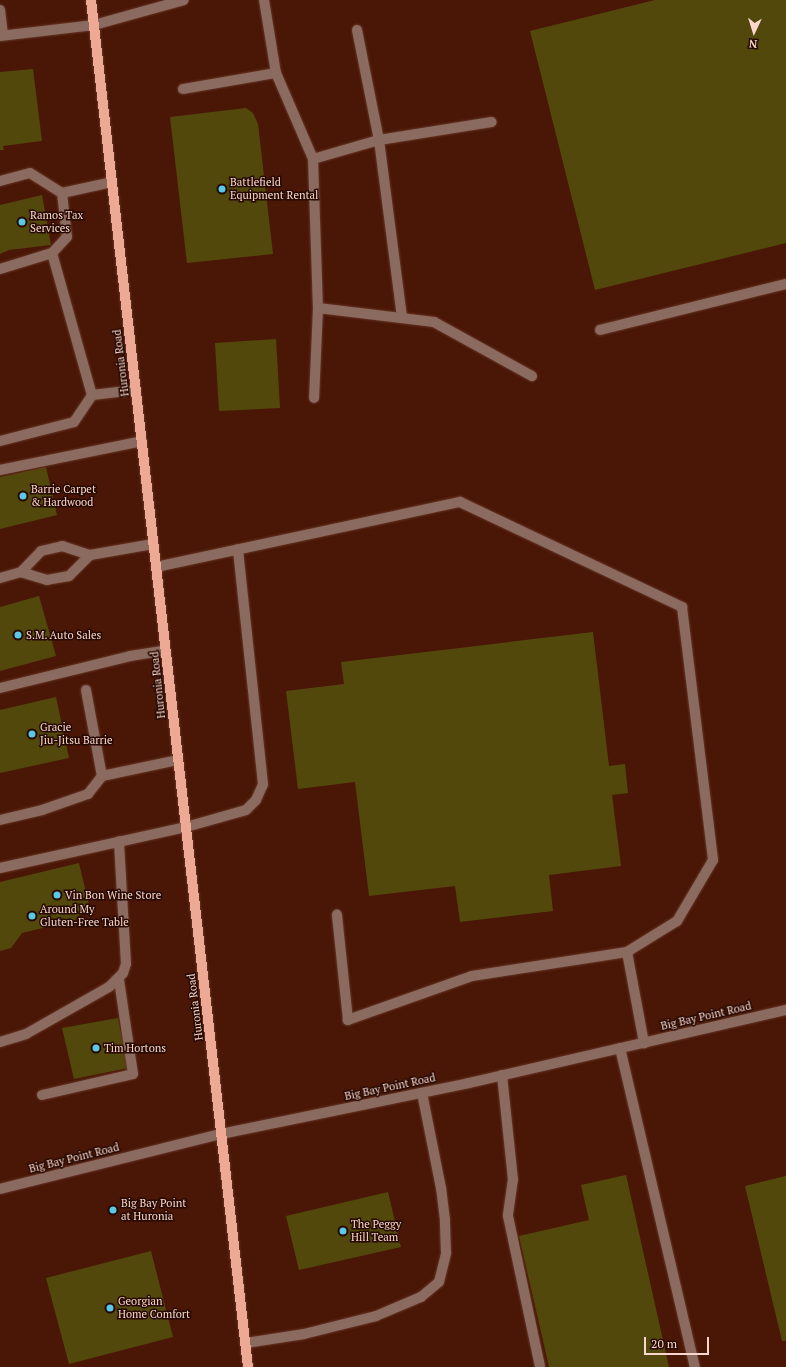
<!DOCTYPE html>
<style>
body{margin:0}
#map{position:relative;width:786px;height:1367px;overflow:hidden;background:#4a1706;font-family:"PT Serif",serif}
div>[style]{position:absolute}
.building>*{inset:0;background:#53480c}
.roads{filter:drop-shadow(0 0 1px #663626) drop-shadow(0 0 1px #663626)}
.minor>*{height:10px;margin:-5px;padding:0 5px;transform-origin:5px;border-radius:5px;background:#8b6a5f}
.major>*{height:10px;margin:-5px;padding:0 5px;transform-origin:5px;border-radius:5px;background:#eda993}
.dots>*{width:11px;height:11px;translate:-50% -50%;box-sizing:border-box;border:2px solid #250902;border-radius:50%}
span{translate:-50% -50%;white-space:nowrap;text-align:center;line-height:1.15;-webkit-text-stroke:3px #250902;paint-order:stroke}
.poi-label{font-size:11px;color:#f9d7cc}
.left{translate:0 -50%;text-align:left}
.street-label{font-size:11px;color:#f9d7cc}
.north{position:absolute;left:734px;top:12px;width:40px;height:40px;-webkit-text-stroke:3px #250902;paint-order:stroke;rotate:184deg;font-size:11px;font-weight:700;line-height:16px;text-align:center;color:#f9d7cc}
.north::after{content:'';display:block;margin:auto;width:14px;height:18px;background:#f9d7cc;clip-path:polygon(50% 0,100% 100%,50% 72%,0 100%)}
.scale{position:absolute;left:644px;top:1337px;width:65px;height:18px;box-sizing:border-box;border:2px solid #f9d7cc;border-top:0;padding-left:5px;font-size:12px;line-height:14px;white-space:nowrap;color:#f9d7cc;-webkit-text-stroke:3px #250902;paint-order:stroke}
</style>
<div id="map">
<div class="building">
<div style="clip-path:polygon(655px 0,786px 0,786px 243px,595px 290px,530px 31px)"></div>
<div style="clip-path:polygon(33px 69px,42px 141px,3px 146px,4px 150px,0 150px,0 72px)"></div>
<div style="clip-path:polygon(246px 108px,253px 113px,258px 124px,273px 254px,187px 263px,170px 117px)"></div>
<div style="clip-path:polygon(42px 195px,51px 245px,9px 250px,0 254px,0 205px)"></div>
<div style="clip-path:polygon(276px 339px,280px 408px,219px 411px,215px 343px)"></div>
<div style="clip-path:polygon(46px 467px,57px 515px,0 529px,0 477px)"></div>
<div style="clip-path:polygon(39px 596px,56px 656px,0 671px,0 607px)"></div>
<div style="clip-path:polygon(593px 632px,609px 766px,625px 764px,628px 793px,612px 795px,621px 866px,549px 875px,553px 911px,460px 922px,455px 886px,369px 896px,355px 782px,298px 789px,286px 691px,344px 684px,341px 662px)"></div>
<div style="clip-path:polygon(56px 697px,69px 758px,0 773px,0 710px)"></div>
<div style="clip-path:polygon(79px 863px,89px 905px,75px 920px,22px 933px,11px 948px,0 951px,0 882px)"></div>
<div style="clip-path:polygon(118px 1018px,128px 1068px,74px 1079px,62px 1028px)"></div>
<div style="clip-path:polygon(626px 1175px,669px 1367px,549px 1367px,519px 1236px,589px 1220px,581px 1185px)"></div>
<div style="clip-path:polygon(786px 1176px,786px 1341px,782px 1341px,745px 1186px)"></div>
<div style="clip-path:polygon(388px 1192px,401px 1247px,299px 1270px,286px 1216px)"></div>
<div style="clip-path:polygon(151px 1251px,173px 1337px,69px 1364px,46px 1278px)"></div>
</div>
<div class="roads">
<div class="minor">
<div style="left:264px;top:0;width:74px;rotate:80.7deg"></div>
<div style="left:276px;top:73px;width:94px;rotate:66.7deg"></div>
<div style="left:313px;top:159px;width:149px;rotate:88.1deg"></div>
<div style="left:318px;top:308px;width:90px;rotate:92.5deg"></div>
<div style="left:0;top:10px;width:25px;rotate:83deg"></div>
<div style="left:357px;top:30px;width:112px;rotate:78.7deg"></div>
<div style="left:379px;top:140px;width:179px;rotate:82.6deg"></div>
<div style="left:0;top:36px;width:95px;rotate:-6.7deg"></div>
<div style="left:94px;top:25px;width:93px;rotate:-15.5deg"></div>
<div style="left:183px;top:89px;width:94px;rotate:-9.8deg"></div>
<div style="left:313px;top:159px;width:69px;rotate:-16.1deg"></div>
<div style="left:379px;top:140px;width:114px;rotate:-9.1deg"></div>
<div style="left:0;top:181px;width:31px;rotate:-15deg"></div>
<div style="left:30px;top:173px;width:38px;rotate:32deg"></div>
<div style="left:62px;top:193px;width:51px;rotate:-12.4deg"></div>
<div style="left:62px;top:193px;width:44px;rotate:83.5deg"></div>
<div style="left:67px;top:237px;width:22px;rotate:133deg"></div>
<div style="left:52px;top:253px;width:148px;rotate:74.3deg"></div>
<div style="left:0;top:269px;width:54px;rotate:-17.1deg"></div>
<div style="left:318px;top:308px;width:117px;rotate:6.9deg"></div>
<div style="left:434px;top:322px;width:112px;rotate:28.9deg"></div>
<div style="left:600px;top:330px;width:192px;rotate:-13.9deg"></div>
<div style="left:0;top:441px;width:76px;rotate:-14.4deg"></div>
<div style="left:74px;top:422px;width:32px;rotate:-56deg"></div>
<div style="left:92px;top:395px;width:44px;rotate:-6.5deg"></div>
<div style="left:0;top:470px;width:145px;rotate:-11.5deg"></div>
<div style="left:90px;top:555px;width:30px;rotate:135deg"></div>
<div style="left:69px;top:576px;width:22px;rotate:170deg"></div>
<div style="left:47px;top:580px;width:27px;rotate:-163deg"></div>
<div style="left:21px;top:572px;width:29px;rotate:-46deg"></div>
<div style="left:41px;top:551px;width:22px;rotate:-13deg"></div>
<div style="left:62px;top:546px;width:29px;rotate:18deg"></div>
<div style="left:90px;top:555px;width:64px;rotate:-9.9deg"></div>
<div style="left:156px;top:567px;width:311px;rotate:-12.1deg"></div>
<div style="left:460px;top:502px;width:246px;rotate:25.3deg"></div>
<div style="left:682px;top:607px;width:255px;rotate:83deg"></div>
<div style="left:713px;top:860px;width:71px;rotate:120.5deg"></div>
<div style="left:677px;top:921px;width:59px;rotate:148.2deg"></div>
<div style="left:627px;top:952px;width:157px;rotate:171.2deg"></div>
<div style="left:472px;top:976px;width:132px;rotate:160.5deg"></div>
<div style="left:348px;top:1020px;width:106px;rotate:-96deg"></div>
<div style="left:0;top:578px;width:22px;rotate:-16deg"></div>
<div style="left:0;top:688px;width:134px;rotate:-13.8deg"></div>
<div style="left:130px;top:656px;width:36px;rotate:-9deg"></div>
<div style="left:86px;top:690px;width:87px;rotate:79.5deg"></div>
<div style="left:0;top:820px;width:43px;rotate:-13.4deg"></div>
<div style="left:42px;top:810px;width:49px;rotate:-19.2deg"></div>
<div style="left:88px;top:794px;width:23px;rotate:-52deg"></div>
<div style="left:102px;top:776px;width:78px;rotate:-11.9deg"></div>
<div style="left:0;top:868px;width:190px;rotate:-12.4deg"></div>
<div style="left:186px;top:827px;width:62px;rotate:-15.8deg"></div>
<div style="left:246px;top:810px;width:14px;rotate:-45deg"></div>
<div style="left:256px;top:800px;width:17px;rotate:-66deg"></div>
<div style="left:263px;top:784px;width:236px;rotate:-96.1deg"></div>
<div style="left:627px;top:952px;width:93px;rotate:79.4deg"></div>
<div style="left:0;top:1042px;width:27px;rotate:-17deg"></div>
<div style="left:26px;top:1034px;width:95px;rotate:-29.5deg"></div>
<div style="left:109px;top:987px;width:20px;rotate:-45deg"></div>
<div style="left:123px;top:973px;width:9px;rotate:-72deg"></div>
<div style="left:126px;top:964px;width:123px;rotate:-93.3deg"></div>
<div style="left:620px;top:1048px;width:328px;rotate:76.8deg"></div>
<div style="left:502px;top:1075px;width:105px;rotate:84deg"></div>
<div style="left:513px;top:1179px;width:37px;rotate:98deg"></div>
<div style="left:508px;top:1216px;width:154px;rotate:78deg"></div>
<div style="left:42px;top:1095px;width:93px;rotate:-13deg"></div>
<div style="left:133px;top:1074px;width:95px;rotate:-98.5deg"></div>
<div style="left:0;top:1189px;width:228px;rotate:-14deg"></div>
<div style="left:221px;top:1134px;width:253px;rotate:-11.6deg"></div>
<div style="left:469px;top:1083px;width:325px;rotate:-13deg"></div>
<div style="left:246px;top:1343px;width:59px;rotate:-8.8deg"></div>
<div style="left:304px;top:1334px;width:74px;rotate:-14deg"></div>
<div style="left:376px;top:1316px;width:49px;rotate:-22.9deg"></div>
<div style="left:421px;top:1297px;width:23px;rotate:-40deg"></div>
<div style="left:439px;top:1282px;width:30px;rotate:-76deg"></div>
<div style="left:446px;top:1253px;width:33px;rotate:-92deg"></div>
<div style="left:445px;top:1220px;width:32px;rotate:-97deg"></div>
<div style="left:441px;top:1188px;width:97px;rotate:-101.3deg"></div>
</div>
<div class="major">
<div style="left:91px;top:0;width:1376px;rotate:83.45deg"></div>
</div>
</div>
<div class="dots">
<div style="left:222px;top:189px;background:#5ac8e6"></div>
<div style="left:22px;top:222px;background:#5ac8e6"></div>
<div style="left:23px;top:496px;background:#5ac8e6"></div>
<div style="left:18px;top:635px;background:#5ac8e6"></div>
<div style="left:32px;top:734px;background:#5ac8e6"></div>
<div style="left:57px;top:895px;background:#5ac8e6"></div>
<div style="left:32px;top:916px;background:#5ac8e6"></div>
<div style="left:96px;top:1048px;background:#5ac8e6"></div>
<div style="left:113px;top:1210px;background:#5ac8e6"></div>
<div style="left:343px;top:1231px;background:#5ac8e6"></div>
<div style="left:110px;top:1308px;background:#5ac8e6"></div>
</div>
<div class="poi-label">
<span class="left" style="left:230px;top:189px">Battlefield<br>Equipment Rental</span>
<span class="left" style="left:30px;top:222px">Ramos Tax<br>Services</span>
<span class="left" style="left:31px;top:496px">Barrie Carpet<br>&amp; Hardwood</span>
<span class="left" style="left:26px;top:635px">S.M. Auto Sales</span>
<span class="left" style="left:40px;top:734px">Gracie<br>Jiu-Jitsu Barrie</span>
<span class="left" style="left:65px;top:895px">Vin Bon Wine Store</span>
<span class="left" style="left:40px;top:916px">Around My<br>Gluten-Free Table</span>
<span class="left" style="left:104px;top:1048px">Tim Hortons</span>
<span class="left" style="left:121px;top:1210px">Big Bay Point<br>at Huronia</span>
<span class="left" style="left:351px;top:1231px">The Peggy<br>Hill Team</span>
<span class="left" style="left:118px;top:1308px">Georgian<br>Home Comfort</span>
</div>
<div class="street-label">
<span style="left:121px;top:363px;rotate:-97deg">Huronia Road</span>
<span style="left:158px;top:685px;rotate:-96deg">Huronia Road</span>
<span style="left:195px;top:1007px;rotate:-97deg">Huronia Road</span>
<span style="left:706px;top:1016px;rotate:-13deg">Big Bay Point Road</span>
<span style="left:390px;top:1087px;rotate:-12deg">Big Bay Point Road</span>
<span style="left:74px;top:1158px;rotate:-14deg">Big Bay Point Road</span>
</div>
<div class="north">N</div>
<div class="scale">20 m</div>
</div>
